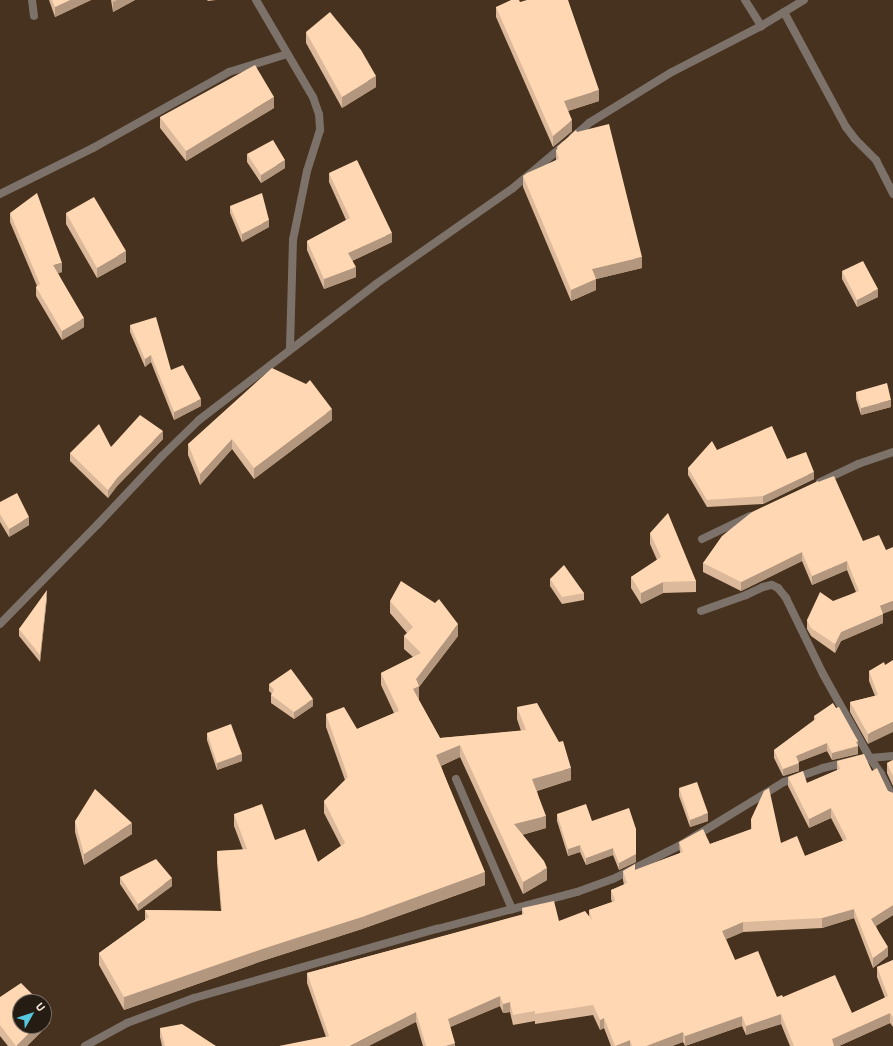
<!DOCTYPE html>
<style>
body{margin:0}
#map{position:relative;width:893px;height:1046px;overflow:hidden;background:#46321e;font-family:"IBM Plex Sans",sans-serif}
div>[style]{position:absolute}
.minor>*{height:8px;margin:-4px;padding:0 4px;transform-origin:4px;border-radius:4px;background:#7d7269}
.wall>*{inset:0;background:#dbb99a}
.shaded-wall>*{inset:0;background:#b2967d}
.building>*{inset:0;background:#ffd7b3}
span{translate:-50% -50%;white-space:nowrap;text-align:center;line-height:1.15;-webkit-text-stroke:4px #251c13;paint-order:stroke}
.north{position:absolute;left:12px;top:994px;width:40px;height:40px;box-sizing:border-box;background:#251c13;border:1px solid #776d63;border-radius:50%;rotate:51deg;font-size:11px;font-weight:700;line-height:16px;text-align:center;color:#f3e6da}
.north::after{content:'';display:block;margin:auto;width:14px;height:18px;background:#56c9e1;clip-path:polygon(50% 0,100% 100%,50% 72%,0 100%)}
</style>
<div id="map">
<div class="minor">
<div style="left:32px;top:0;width:16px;rotate:83deg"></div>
<div style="left:256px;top:0;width:113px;rotate:59.6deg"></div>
<div style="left:313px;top:97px;width:18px;rotate:71deg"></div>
<div style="left:319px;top:114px;width:16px;rotate:86deg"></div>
<div style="left:320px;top:130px;width:43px;rotate:107.6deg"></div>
<div style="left:307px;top:171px;width:70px;rotate:101.5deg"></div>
<div style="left:293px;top:240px;width:109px;rotate:91.6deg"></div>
<div style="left:745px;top:0;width:31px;rotate:58deg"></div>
<div style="left:784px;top:12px;width:131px;rotate:61.7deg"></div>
<div style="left:846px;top:127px;width:15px;rotate:53deg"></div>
<div style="left:855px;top:139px;width:30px;rotate:45deg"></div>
<div style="left:876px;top:160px;width:38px;rotate:63deg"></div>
<div style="left:573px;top:137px;width:21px;rotate:-41deg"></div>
<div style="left:589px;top:123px;width:97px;rotate:-31.6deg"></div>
<div style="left:672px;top:72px;width:100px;rotate:-27.3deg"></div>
<div style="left:761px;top:26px;width:50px;rotate:-31.2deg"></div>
<div style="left:0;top:194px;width:104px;rotate:-26.3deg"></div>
<div style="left:93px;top:148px;width:156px;rotate:-29.2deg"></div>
<div style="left:229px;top:72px;width:61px;rotate:-17.2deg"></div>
<div style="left:820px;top:482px;width:42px;rotate:-25.3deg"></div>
<div style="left:858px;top:464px;width:37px;rotate:-19deg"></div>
<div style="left:702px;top:539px;width:53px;rotate:-25.6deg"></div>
<div style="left:701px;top:611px;width:48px;rotate:-19.6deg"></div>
<div style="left:746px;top:595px;width:19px;rotate:-25deg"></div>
<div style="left:763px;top:587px;width:9px;rotate:-13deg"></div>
<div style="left:772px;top:585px;width:7px;rotate:27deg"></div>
<div style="left:778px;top:588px;width:13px;rotate:51deg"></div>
<div style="left:786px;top:598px;width:85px;rotate:64deg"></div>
<div style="left:823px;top:674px;width:96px;rotate:60.8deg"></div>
<div style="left:870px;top:758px;width:19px;rotate:55deg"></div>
<div style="left:881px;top:774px;width:27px;rotate:63deg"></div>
<div style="left:0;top:624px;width:140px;rotate:-45.6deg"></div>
<div style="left:98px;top:524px;width:93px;rotate:-46.7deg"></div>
<div style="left:162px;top:456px;width:52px;rotate:-44.2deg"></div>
<div style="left:199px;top:420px;width:223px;rotate:-37.5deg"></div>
<div style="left:376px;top:284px;width:167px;rotate:-35deg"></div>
<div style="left:513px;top:188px;width:67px;rotate:-40.1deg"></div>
<div style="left:456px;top:779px;width:142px;rotate:66.7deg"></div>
<div style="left:85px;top:1046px;width:48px;rotate:-28.7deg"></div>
<div style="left:127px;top:1023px;width:72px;rotate:-20.5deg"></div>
<div style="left:194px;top:998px;width:253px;rotate:-15.9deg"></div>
<div style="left:437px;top:929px;width:145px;rotate:-14.8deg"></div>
<div style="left:577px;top:892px;width:38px;rotate:-20deg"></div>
<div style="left:613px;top:879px;width:74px;rotate:-26.6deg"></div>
<div style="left:679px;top:846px;width:123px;rotate:-31.4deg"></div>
<div style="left:784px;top:782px;width:41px;rotate:-19.7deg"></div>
<div style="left:823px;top:768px;width:37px;rotate:-14deg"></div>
<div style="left:859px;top:759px;width:34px;rotate:-5deg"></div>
</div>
<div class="wall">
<div style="clip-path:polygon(49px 0,91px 0,55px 17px)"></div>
<div style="clip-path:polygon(111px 0,135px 0,113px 12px)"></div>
<div style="clip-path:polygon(207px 0,216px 0,208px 1px)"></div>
<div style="clip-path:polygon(520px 2px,599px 101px,568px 111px,572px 131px,553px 147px,496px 17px,496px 7px)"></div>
<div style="clip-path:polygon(306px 32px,376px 87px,342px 108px,306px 43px)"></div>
<div style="clip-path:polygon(274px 108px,186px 161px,160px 128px,160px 117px)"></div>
<div style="clip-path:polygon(557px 147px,642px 268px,596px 279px,596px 290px,571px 301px,523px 187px,523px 176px,556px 160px,556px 150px,557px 149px)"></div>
<div style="clip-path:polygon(247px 154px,285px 168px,261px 183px,247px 162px)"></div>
<div style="clip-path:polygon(329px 173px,392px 242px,352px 261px,356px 277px,324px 289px,307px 250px,307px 241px,346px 220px,329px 182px)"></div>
<div style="clip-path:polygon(230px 206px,269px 227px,242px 242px,230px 213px)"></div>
<div style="clip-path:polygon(10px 213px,62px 272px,58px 273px,84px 327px,62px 340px,36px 296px,36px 287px,37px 286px,10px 222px)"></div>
<div style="clip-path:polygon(66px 213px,126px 262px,97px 278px,66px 224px)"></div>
<div style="clip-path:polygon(842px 271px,878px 297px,857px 307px,842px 279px)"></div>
<div style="clip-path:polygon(130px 325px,201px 406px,174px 420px,151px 362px,145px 367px,130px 332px)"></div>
<div style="clip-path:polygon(306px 384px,332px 420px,254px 479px,232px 449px,200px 485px,188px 455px,188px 444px)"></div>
<div style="clip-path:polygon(856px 392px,891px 407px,861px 415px,856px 399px)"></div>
<div style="clip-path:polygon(163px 439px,117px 486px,108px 498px,70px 461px,70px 453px)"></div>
<div style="clip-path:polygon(717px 450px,787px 459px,814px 479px,763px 504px,707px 507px,688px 475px,688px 468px)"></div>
<div style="clip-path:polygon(818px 481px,883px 614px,883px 623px,841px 641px,835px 653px,811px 636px,807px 629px,807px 620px,856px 592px,847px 570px,812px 585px,802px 561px,741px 591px,703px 572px,703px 563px)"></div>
<div style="clip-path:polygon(0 502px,29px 525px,9px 537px,0 522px)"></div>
<div style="clip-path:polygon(650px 533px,696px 581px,696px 592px,663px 593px,641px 604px,631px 588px,631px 577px,657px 560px,650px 544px)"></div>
<div style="clip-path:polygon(550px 579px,584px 593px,584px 600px,562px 604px,550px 586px)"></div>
<div style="clip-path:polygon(47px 597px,40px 662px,19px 636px,19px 629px)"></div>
<div style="clip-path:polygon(390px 601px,458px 636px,419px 687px,419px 699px,418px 699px,440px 738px,521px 731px,517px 719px,517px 707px,571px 780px,537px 791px,546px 828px,522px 835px,547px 880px,523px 894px,460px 757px,441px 766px,485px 885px,362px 929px,262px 961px,124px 1010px,99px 965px,99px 953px,145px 920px,145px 910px,221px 911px,217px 863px,217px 851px,243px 850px,234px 826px,234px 814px,275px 840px,318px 862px,341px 846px,324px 813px,324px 801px,345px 780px,326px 727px,326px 714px,357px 729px,394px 713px,381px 685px,381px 673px,413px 657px,404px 649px,404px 636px,407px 633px,390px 613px)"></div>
<div style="clip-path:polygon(885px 665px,868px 744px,850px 712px,850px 702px,875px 696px,869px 681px,869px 671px)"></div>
<div style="clip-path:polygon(269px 684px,313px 706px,294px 719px,271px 703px,271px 695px,272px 694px,269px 691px)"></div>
<div style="clip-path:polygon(836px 708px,858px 741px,858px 754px,832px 760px,827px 751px,798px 762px,799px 771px,783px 776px,774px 758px,774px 750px,814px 720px,814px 716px)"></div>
<div style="clip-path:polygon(207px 733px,242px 761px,217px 770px,207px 740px)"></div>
<div style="clip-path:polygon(893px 760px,893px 786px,887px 773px,887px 763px)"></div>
<div style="clip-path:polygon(837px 761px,872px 771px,888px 791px,893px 793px,893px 915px,876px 926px,888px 956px,873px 968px,854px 918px,822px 928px,743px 932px,726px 939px,735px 960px,777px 997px,783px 997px,852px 1013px,885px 998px,877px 977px,877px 967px,893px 960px,893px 1027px,890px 1023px,839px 1046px,790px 1046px,781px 1024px,746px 1035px,742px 1026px,685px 1046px,683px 1042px,672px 1046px,611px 1046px,604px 1028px,600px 1030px,593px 1015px,535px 1024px,535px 1021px,513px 1025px,510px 1012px,503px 1013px,500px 1006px,450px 1027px,455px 1046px,423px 1046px,416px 1022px,326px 1037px,307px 983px,307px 973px,522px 915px,522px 908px,559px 921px,589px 916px,589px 910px,612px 902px,611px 899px,611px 890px,624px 885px,623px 880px,623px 871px,635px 870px,680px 853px,679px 842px,710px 844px,751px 829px,751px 819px,781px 843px,805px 856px,843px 841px,831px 818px,809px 828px,788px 786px,788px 777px,807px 783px,837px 770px)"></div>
<div style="clip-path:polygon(679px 788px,708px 821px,690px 827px,679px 796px)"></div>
<div style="clip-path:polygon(557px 814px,592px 821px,636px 862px,619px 870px,613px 855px,586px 865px,580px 852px,568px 856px,557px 821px)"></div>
<div style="clip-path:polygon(75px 821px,132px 834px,84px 865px,75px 832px)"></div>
<div style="clip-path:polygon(120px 877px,172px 886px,138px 911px,120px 884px)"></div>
<div style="clip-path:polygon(0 997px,50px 1023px,27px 1046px,8px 1046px,0 1036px)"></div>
<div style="clip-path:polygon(160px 1028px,216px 1046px,162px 1046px,160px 1037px)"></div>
</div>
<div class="shaded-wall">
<div style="clip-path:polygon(70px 0,91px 0,55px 17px,55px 7px)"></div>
<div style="clip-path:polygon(117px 0,135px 0,113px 12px,113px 2px)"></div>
<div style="clip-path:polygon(376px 76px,376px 87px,342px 108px,342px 97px)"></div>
<div style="clip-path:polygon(599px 90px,599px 101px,564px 112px,564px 101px)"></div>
<div style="clip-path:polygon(274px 97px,274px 108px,186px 161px,186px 151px)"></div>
<div style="clip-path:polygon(572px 120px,572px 131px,553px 147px,553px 136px)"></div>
<div style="clip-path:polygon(285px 160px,285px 168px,261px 183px,261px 175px)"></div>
<div style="clip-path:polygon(269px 220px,269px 227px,242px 242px,242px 234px)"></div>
<div style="clip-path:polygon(392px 233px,392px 242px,348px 263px,348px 253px)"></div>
<div style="clip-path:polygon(126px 251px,126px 262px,97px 278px,97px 268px)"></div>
<div style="clip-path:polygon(642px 257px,642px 268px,596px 279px,596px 290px,571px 301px,571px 290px,592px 269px)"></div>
<div style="clip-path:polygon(62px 263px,62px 272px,53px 275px,53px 265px)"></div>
<div style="clip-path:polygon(356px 267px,356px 277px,324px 289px,324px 279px)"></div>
<div style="clip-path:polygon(878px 289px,878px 297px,857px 307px,857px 300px)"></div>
<div style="clip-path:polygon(84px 318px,84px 327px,62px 340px,62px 331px)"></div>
<div style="clip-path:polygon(151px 355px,151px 362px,145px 367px,145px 359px)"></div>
<div style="clip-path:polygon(201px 399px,201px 406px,174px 420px,174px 412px)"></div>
<div style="clip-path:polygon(891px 400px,891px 407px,861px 415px,861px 408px)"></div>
<div style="clip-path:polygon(332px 409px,332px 420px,254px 479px,254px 468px)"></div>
<div style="clip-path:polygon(163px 431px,163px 439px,117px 486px,108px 498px,108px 490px,117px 478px)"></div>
<div style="clip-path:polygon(232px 439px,232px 449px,200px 485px,200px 474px)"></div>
<div style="clip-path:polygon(814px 472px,814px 479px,763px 504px,763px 496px)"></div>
<div style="clip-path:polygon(29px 517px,29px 525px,9px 537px,9px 529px)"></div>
<div style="clip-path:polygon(802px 552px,802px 561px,741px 591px,741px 582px)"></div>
<div style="clip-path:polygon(847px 561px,847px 570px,812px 585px,812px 576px)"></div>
<div style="clip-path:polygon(663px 582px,663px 593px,641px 604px,641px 593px)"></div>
<div style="clip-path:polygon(47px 590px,47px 597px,40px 662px,40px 655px)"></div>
<div style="clip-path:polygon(893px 601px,893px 610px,880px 615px,880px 606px)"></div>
<div style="clip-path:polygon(883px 614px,883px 623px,841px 641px,835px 653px,835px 644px,841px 632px)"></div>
<div style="clip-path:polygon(458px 624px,458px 636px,419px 687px,419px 699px,413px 702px,413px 689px,416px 679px)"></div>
<div style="clip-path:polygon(313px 699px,313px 706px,294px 719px,294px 712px)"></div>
<div style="clip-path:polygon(893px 722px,893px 732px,868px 744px,868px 734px)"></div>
<div style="clip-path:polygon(858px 741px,858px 754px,832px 760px,832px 753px)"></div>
<div style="clip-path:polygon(827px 743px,827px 751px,796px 763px,796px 756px)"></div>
<div style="clip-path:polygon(460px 745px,460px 757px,436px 768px,436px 755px)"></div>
<div style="clip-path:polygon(242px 754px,242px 761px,217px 770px,217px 763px)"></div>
<div style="clip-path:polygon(799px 763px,799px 771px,783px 776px,783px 769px)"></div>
<div style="clip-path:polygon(571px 768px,571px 780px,532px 792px,532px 779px)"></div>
<div style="clip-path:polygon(831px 808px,831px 818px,809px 828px,809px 819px)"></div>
<div style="clip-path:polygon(708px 813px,708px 821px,690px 827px,690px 820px)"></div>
<div style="clip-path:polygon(546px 816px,546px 828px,514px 837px,514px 824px)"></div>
<div style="clip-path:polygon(132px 823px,132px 834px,84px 865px,84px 854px)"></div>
<div style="clip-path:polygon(636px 836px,636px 862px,619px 870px,619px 863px)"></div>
<div style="clip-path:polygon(580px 845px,580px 852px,568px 856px,568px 849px)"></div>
<div style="clip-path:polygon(613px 848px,613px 855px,586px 865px,586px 858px)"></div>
<div style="clip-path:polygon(547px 868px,547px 880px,523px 894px,523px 882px)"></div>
<div style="clip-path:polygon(485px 872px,485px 885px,362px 929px,262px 961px,124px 1010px,124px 997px)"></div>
<div style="clip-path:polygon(172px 878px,172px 886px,138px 911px,138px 904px)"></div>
<div style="clip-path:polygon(893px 905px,893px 915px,871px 929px,871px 919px)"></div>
<div style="clip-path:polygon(854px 909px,854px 918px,822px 928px,822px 918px)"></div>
<div style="clip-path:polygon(743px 922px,743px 932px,722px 941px,722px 931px)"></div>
<div style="clip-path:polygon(888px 947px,888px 956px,873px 968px,873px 958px)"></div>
<div style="clip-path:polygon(500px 996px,500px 1006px,448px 1028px,448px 1019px)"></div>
<div style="clip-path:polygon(510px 1002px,510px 1012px,503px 1013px,503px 1004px)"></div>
<div style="clip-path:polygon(416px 1012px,416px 1022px,369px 1046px,350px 1046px)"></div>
<div style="clip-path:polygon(50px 1013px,50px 1023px,27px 1046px,16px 1046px,36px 1026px,44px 1026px,44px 1018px)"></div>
<div style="clip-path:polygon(890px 1013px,890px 1023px,839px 1046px,832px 1046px,832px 1039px)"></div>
<div style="clip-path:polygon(781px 1014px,781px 1024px,746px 1035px,746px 1026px)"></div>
<div style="clip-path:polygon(742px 1016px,742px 1026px,685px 1046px,685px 1036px)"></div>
<div style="clip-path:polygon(604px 1018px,604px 1028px,600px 1030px,600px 1020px)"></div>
<div style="clip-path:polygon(683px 1032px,683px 1042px,672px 1046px,646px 1046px)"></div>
<div style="clip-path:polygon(630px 1040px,630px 1046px,615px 1046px)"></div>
<div style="clip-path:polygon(455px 1043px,455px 1046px,445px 1046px)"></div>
</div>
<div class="building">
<div style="clip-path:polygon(52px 0,70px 0,55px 7px)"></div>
<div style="clip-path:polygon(511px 0,519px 0,520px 2px,527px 0,568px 0,599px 90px,564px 101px,572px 120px,553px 136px,496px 7px)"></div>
<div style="clip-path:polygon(330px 12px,361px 50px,376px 76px,342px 97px,306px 32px)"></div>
<div style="clip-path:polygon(255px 65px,274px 97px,186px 151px,160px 117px)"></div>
<div style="clip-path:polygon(609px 124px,642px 257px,592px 269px,596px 279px,571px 290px,523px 176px,527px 173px,559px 159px,556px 150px,558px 149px,557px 147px,576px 130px,577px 132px)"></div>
<div style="clip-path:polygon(273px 140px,285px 160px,261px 175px,247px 154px)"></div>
<div style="clip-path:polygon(357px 160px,392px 233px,348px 253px,356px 267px,324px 279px,307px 241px,350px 218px,329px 173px)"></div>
<div style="clip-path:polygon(37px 193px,62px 263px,53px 265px,84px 318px,62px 331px,36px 287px,40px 284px,10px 213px)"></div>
<div style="clip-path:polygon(262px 193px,269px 220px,242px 234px,230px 206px)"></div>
<div style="clip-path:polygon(94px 197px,126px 251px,97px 268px,66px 213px)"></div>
<div style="clip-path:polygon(863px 261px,878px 289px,857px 300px,842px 271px)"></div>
<div style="clip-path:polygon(156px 317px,171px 370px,183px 365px,201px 399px,174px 412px,151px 355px,145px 359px,130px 325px)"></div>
<div style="clip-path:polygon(272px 368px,306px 384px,310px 380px,332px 409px,254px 468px,232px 439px,200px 474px,188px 444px)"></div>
<div style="clip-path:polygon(887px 383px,891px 400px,861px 408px,856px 392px)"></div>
<div style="clip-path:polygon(140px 415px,163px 431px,117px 478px,108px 490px,70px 453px,99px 424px,111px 447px)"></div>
<div style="clip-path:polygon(772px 426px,787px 459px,806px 452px,814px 472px,763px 496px,707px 500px,688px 468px,712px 441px,717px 450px)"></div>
<div style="clip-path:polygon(834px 476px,863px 541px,879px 535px,886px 550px,893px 547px,893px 601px,880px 606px,883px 614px,841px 632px,835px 644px,811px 628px,807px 620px,820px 592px,833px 601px,859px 591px,847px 561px,812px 576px,802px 552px,741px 582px,703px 563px,722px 536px,752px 512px,818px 481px,818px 482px)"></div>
<div style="clip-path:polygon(17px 493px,29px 517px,9px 529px,0 514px,0 502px)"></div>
<div style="clip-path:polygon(668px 513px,696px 581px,663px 582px,641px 593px,631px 577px,661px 557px,650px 533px)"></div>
<div style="clip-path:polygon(564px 565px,584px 593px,562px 597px,550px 579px)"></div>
<div style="clip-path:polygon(401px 581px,435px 603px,439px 599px,458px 624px,416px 679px,419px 686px,413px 689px,440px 738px,526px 730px,517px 707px,537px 703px,559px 742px,563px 741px,571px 768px,532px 779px,546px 816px,514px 824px,544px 861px,547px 868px,523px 882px,460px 745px,436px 755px,485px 872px,362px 917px,262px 949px,124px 997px,99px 953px,149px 917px,145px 910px,222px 911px,217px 851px,247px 849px,234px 814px,262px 804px,275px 840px,305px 829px,318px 862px,345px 843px,324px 801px,348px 777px,326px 714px,344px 707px,357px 729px,399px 711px,381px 673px,421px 653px,404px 636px,413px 627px,390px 601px)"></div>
<div style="clip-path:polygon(47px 590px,40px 655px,19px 629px)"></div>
<div style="clip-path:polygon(893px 660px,893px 722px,868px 734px,850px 702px,878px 695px,869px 671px,884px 662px,885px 665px)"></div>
<div style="clip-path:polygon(291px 669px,313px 699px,294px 712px,271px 695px,274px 690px,269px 684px)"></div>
<div style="clip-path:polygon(833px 703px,836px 708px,839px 707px,858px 741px,856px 742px,858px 746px,832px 753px,827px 743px,796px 756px,799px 763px,783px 769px,774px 750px,816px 719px,814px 716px)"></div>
<div style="clip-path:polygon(231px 724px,242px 754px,217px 763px,207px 733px)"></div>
<div style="clip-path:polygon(864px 754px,872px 771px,877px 768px,888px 791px,893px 793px,893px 905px,871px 919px,888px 947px,873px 958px,854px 909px,822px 918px,743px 922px,722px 931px,735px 960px,758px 951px,777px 997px,782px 995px,783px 997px,835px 975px,852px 1013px,888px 996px,877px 967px,893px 960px,893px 1017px,890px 1013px,832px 1039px,834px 1046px,794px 1046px,781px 1014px,746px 1026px,742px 1016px,685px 1036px,683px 1032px,646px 1046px,632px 1046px,630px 1040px,615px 1046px,604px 1018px,600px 1020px,593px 1005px,535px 1014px,535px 1011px,513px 1015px,510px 1002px,503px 1004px,500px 996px,448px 1019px,455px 1043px,445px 1046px,426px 1046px,416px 1012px,350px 1046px,279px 1046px,329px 1036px,307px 973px,524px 914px,522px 908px,554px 901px,559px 921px,585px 911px,592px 920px,589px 910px,615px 901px,611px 890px,627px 883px,623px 871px,635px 864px,635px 870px,683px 852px,679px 842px,703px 829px,710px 844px,752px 829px,751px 819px,764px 791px,769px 788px,781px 843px,797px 836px,805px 856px,847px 839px,831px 808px,809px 819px,788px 777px,803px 771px,807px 783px,840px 769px,837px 761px)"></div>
<div style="clip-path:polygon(893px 760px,893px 776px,887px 763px)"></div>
<div style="clip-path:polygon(697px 782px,708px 813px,690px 820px,679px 788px)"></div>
<div style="clip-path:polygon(95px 789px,132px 823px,84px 854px,75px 821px)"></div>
<div style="clip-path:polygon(586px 804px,592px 821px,629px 808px,636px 829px,636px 854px,619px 863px,613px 848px,586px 858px,580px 845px,568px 849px,557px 814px)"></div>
<div style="clip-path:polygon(156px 859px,172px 878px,138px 904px,120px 877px)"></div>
<div style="clip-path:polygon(21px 983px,40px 1002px,20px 1002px,20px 1026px,36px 1026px,16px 1046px,0 1025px,0 997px)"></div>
<div style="clip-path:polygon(44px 1007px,50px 1013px,44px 1018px)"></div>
<div style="clip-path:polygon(182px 1024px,216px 1046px,165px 1046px,160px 1028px)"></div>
</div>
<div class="north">U</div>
</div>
